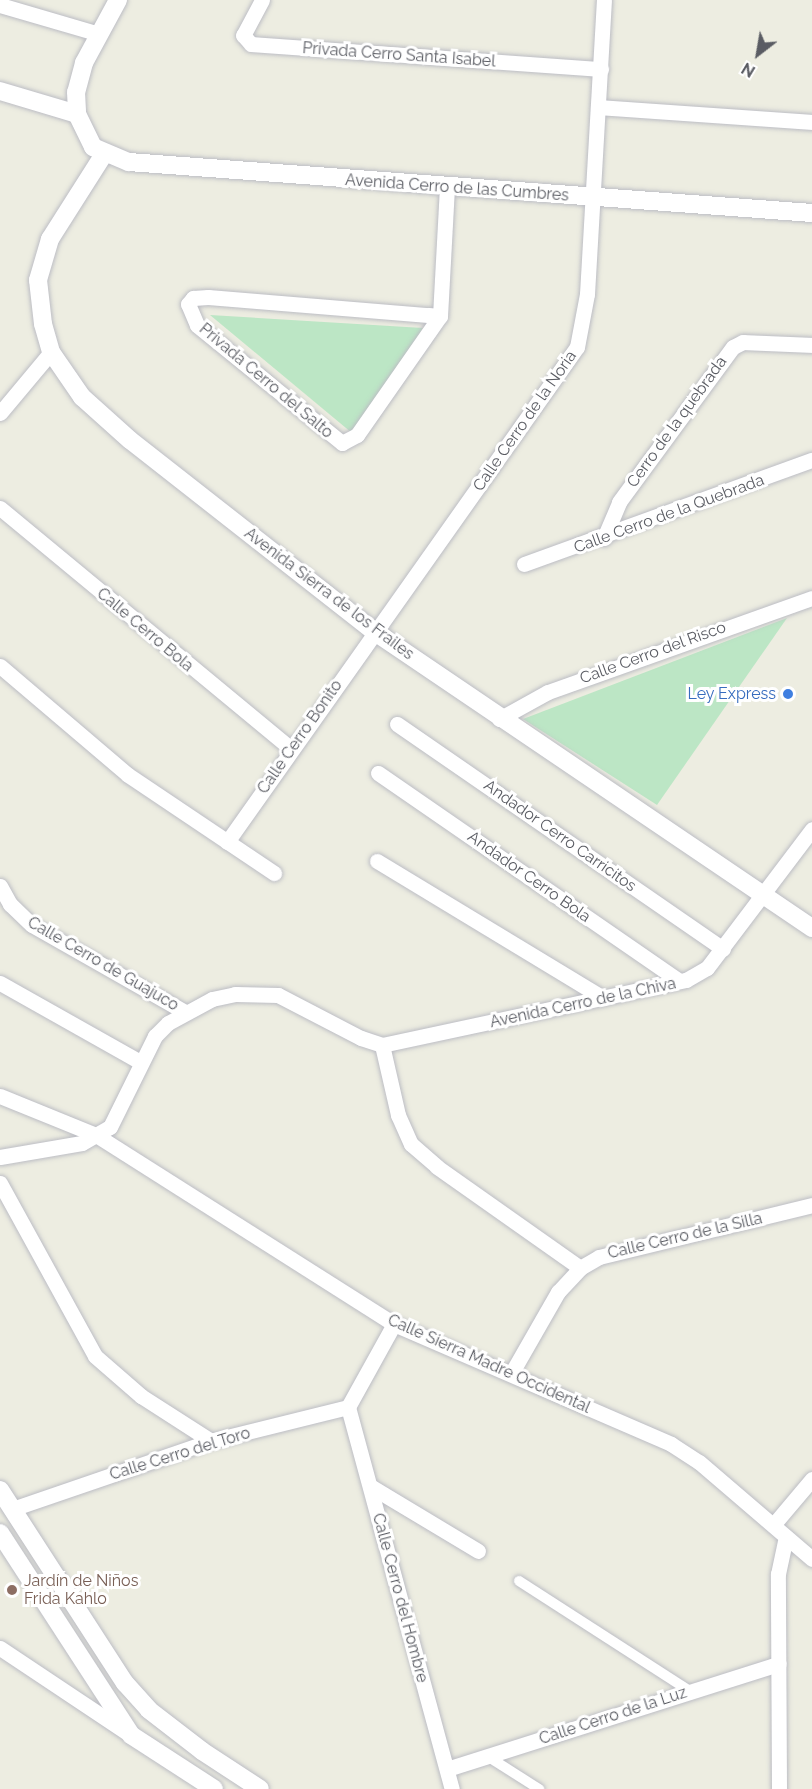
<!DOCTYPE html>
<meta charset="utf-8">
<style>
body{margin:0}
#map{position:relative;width:812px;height:1789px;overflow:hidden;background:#edede1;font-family:Raleway,sans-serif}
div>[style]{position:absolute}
.green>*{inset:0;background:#bce6c5}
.roads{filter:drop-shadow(0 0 2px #bcbdc4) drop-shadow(0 0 2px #bcbdc4)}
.pedestrian>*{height:10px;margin:-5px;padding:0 5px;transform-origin:5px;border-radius:5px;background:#fff}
.minor>*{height:15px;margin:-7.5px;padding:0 7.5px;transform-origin:7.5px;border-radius:7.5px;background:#fff}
.tertiary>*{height:18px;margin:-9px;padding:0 9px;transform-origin:9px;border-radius:9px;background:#fff}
.dots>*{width:16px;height:16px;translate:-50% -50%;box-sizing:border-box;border:3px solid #fff;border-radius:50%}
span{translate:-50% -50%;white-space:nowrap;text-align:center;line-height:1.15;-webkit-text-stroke:6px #fff;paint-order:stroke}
.street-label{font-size:16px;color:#5a5c63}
.shop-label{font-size:16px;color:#366cbe}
.right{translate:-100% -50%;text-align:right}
.education-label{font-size:16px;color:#785e54}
.left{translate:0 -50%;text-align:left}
.north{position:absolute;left:728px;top:24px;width:60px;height:60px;-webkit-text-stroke:4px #fff;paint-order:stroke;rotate:211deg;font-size:16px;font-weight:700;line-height:24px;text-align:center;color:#5a5c63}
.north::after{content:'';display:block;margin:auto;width:21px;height:27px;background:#5a5c63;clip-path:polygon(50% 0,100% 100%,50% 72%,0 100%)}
</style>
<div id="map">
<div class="green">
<div style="clip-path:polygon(210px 315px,423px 328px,352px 433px)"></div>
<div style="clip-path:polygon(787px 618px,657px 805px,523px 719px)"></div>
</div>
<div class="roads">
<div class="pedestrian">
<div style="left:519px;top:1581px;width:205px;rotate:32.8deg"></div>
<div style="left:487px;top:1756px;width:62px;rotate:32.4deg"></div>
</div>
<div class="minor">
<div style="left:262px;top:0;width:40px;rotate:118deg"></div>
<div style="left:243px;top:35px;width:12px;rotate:48deg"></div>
<div style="left:251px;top:44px;width:351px;rotate:4.1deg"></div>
<div style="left:0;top:5px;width:103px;rotate:16.3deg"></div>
<div style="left:598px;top:107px;width:215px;rotate:4deg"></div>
<div style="left:208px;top:297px;width:221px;rotate:4.7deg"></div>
<div style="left:428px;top:315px;width:12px;rotate:5deg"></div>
<div style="left:440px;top:316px;width:145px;rotate:124.9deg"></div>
<div style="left:357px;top:435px;width:17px;rotate:152deg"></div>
<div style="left:342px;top:443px;width:187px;rotate:-140.9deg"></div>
<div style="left:197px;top:325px;width:23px;rotate:-113deg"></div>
<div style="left:188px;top:304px;width:8px;rotate:-50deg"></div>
<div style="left:193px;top:298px;width:15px;rotate:-4deg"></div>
<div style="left:440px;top:316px;width:128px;rotate:-86.9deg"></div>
<div style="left:0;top:413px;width:80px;rotate:-50.1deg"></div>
<div style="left:0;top:508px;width:378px;rotate:39.6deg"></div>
<div style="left:604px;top:538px;width:39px;rotate:-67deg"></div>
<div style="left:619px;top:502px;width:192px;rotate:-53.7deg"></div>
<div style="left:733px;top:347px;width:11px;rotate:-27deg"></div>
<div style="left:743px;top:342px;width:69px;rotate:2.5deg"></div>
<div style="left:524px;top:564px;width:306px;rotate:-19.9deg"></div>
<div style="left:0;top:666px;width:168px;rotate:40.4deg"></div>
<div style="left:128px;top:775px;width:176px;rotate:33.9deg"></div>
<div style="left:499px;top:719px;width:56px;rotate:-28.9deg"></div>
<div style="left:548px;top:692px;width:280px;rotate:-19.6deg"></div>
<div style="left:397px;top:724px;width:396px;rotate:34.6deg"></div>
<div style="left:378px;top:773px;width:366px;rotate:34.6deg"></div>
<div style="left:227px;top:842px;width:606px;rotate:-54.74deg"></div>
<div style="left:577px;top:347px;width:54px;rotate:-79.3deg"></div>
<div style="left:587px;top:294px;width:294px;rotate:-86.7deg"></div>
<div style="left:377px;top:861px;width:264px;rotate:31.2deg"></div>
<div style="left:0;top:886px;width:21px;rotate:61deg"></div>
<div style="left:10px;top:904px;width:30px;rotate:44deg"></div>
<div style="left:32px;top:925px;width:176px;rotate:29.6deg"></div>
<div style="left:0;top:983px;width:161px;rotate:29.4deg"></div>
<div style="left:382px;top:1045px;width:72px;rotate:77.1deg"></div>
<div style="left:398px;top:1115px;width:32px;rotate:66deg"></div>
<div style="left:411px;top:1144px;width:35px;rotate:41deg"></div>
<div style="left:437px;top:1167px;width:175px;rotate:35.2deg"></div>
<div style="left:0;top:1096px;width:104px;rotate:22.1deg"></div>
<div style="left:96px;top:1135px;width:353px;rotate:32.4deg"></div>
<div style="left:394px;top:1324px;width:302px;rotate:23.4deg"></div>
<div style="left:671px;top:1444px;width:33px;rotate:33deg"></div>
<div style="left:699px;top:1462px;width:149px;rotate:40.6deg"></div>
<div style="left:0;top:1157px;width:83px;rotate:-9.7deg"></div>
<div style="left:82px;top:1143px;width:32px;rotate:-30deg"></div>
<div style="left:110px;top:1127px;width:102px;rotate:-63.7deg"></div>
<div style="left:155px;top:1036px;width:18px;rotate:-45deg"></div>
<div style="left:168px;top:1023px;width:50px;rotate:-28.6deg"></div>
<div style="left:212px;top:999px;width:24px;rotate:-12deg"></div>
<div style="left:235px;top:994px;width:43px;rotate:1.3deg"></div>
<div style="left:278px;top:995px;width:93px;rotate:27.4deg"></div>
<div style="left:361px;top:1038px;width:22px;rotate:18deg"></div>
<div style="left:382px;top:1045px;width:311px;rotate:-12.1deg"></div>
<div style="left:686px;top:980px;width:24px;rotate:-30deg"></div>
<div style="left:707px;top:968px;width:174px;rotate:-52.9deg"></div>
<div style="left:0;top:1183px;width:197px;rotate:61.2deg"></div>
<div style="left:95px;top:1356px;width:61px;rotate:41deg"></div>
<div style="left:141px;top:1396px;width:83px;rotate:32.7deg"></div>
<div style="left:511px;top:1374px;width:95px;rotate:-60.2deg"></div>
<div style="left:558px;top:1292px;width:33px;rotate:-47deg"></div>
<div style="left:580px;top:1268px;width:22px;rotate:-30deg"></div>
<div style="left:599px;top:1257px;width:219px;rotate:-13.7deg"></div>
<div style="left:348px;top:1407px;width:396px;rotate:74.8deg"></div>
<div style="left:348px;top:1407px;width:95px;rotate:-61deg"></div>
<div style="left:370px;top:1486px;width:126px;rotate:31deg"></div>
<div style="left:15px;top:1508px;width:207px;rotate:-18.9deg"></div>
<div style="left:211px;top:1441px;width:141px;rotate:-13.9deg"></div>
<div style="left:774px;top:1524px;width:59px;rotate:-49.8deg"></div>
<div style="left:0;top:1648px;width:155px;rotate:33.7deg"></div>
<div style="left:447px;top:1769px;width:348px;rotate:-17.6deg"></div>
<div style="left:779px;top:1789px;width:215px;rotate:-90.3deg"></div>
<div style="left:778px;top:1574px;width:38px;rotate:-78deg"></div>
</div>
<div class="tertiary">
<div style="left:118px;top:0;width:72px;rotate:118.4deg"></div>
<div style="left:84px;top:63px;width:30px;rotate:105deg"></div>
<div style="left:76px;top:92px;width:22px;rotate:87deg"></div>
<div style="left:77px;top:114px;width:37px;rotate:64deg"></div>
<div style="left:93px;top:147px;width:39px;rotate:23deg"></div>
<div style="left:129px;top:162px;width:685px;rotate:4.27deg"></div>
<div style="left:0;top:91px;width:80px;rotate:16.6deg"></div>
<div style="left:104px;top:154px;width:101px;rotate:122.4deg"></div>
<div style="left:50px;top:239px;width:43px;rotate:106.3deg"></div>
<div style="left:38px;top:280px;width:44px;rotate:83.5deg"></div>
<div style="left:43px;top:324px;width:29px;rotate:74deg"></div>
<div style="left:51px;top:352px;width:55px;rotate:55.4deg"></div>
<div style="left:82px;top:397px;width:64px;rotate:41.9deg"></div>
<div style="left:130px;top:440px;width:311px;rotate:38.1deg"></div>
<div style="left:375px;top:632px;width:528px;rotate:34.11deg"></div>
<div style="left:0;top:1490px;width:230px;rotate:57.1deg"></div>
<div style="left:125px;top:1683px;width:36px;rotate:48deg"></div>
<div style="left:149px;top:1710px;width:67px;rotate:37.7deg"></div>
<div style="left:202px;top:1751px;width:69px;rotate:33.2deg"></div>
<div style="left:0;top:1533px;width:241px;rotate:57deg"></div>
<div style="left:131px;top:1735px;width:99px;rotate:33deg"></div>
</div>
</div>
<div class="dots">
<div style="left:788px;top:694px;background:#3f7fe0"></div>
<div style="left:12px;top:1590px;background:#8d6e63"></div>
</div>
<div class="street-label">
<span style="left:399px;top:55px;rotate:4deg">Privada Cerro Santa Isabel</span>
<span style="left:457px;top:188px;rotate:4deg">Avenida Cerro de las Cumbres</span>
<span style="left:266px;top:381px;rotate:40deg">Privada Cerro del Salto</span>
<span style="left:525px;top:421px;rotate:-55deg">Calle Cerro de la Noria</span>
<span style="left:677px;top:422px;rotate:-54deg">Cerro de la quebrada</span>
<span style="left:669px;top:514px;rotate:-20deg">Calle Cerro de la Quebrada</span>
<span style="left:329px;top:594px;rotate:37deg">Avenida Sierra de los Frailes</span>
<span style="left:145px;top:630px;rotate:40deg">Calle Cerro Bola</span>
<span style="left:653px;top:653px;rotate:-20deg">Calle Cerro del Risco</span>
<span style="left:300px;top:737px;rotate:-55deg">Calle Cerro Bonito</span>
<span style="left:560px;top:836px;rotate:35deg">Andador Cerro Carricitos</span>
<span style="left:529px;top:877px;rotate:35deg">Andador Cerro Bola</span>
<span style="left:103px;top:964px;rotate:30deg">Calle Cerro de Guajuco</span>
<span style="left:583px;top:1003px;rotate:-12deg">Avenida Cerro de la Chiva</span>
<span style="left:685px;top:1236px;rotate:-13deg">Calle Cerro de la Silla</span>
<span style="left:489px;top:1364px;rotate:24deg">Calle Sierra Madre Occidental</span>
<span style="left:180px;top:1454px;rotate:-17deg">Calle Cerro del Toro</span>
<span style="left:400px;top:1598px;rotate:75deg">Calle Cerro del Hombre</span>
<span style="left:613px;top:1716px;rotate:-18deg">Calle Cerro de la Luz</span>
</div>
<div class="shop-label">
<span class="right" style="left:776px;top:694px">Ley Express</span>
</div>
<div class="education-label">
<span class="left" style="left:24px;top:1590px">Jardín de Niños<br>Frida Kahlo</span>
</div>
<div class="north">N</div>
</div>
